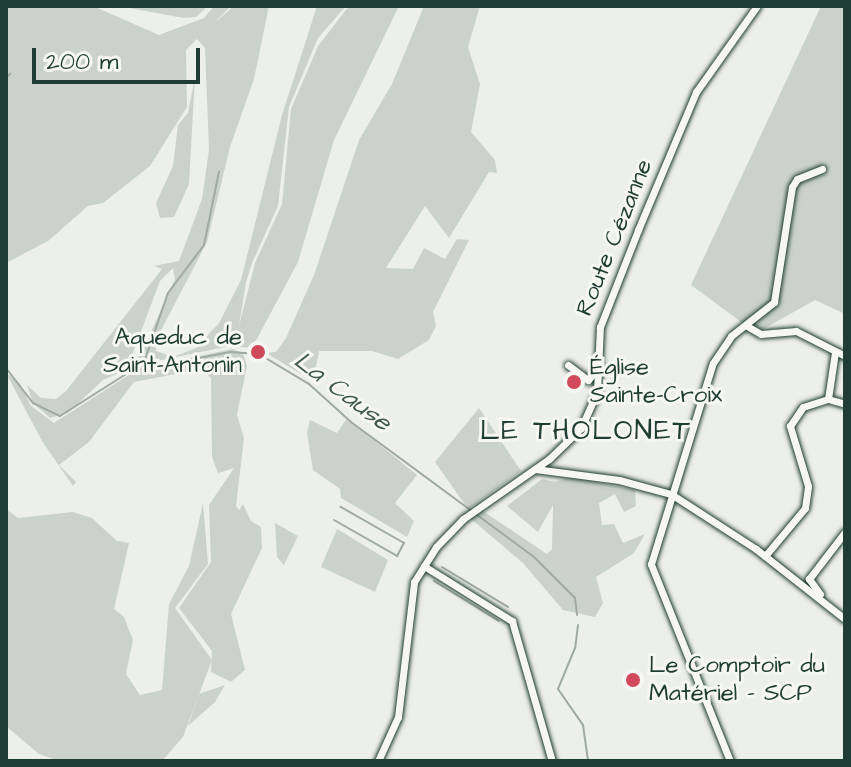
<!DOCTYPE html>
<meta charset="utf-8">
<style>
body{margin:0}
#map{position:relative;width:851px;height:767px;overflow:hidden;background:#edefea;font-family:"Architects Daughter",sans-serif}
div>[style]{position:absolute}
.green>*{inset:0;background:#cbd2cc}
.stream>*{height:2px;margin:-1px;padding:0 1px;transform-origin:1px;border-radius:1px;background:#9faaa4}
.roads{filter:drop-shadow(0 0 2px #1f3d34) drop-shadow(0 0 2px #1f3d34)}
.minor>*{height:7px;margin:-3.5px;padding:0 3.5px;transform-origin:3.5px;border-radius:3.5px;background:#f6f6f2}
.dots>*{width:22px;height:22px;translate:-50% -50%;box-sizing:border-box;border:4px solid #f6f6f2;border-radius:50%}
span{translate:-50% -50%;white-space:nowrap;text-align:center;line-height:1.15;-webkit-text-stroke:6px #f6f6f2;paint-order:stroke}
.street-label{font-size:24px;color:#1f3d34}
.poi-label{font-size:24px;color:#1f3d34}
.right{translate:-100% -50%;text-align:right}
.left{translate:0 -50%;text-align:left}
.water-label{font-size:26px;color:#3f5850;font-style:italic}
.quarter-label{font-size:28px;color:#1f3d34;letter-spacing:2px}
.frame{position:absolute;inset:0;border:8px solid #1f3d34;pointer-events:none}
.scale{position:absolute;left:32px;top:48px;width:168px;height:36px;box-sizing:border-box;border:4px solid #1f3d34;border-top:0;padding-left:10px;font-size:24px;line-height:28px;white-space:nowrap;color:#1f3d34;-webkit-text-stroke:6px #f6f6f2;paint-order:stroke}
</style>
<div id="map">
<div class="green">
<div style="clip-path:polygon(evenodd,6px 6px,93px 6px,159px 35px,204px 18px,214px 6px,231px 6px,213px 24px,234px 6px,269px 6px,254px 79px,230px 147px,207px 242px,156px 340px,156px 351px,173px 357px,196px 348px,219px 323px,241px 280px,282px 115px,317px 6px,346px 6px,318px 38px,289px 107px,278px 206px,252px 263px,246px 282px,239px 326px,255px 263px,282px 204px,291px 109px,318px 46px,349px 6px,399px 6px,334px 140px,298px 262px,252px 348px,230px 346px,137px 365px,103px 380px,68px 413px,50px 418px,33px 403px,27px 385px,41px 398px,56px 399px,66px 391px,162px 269px,154px 266px,179px 261px,202px 199px,209px 150px,205px 48px,197px 39px,186px 50px,187px 107px,150px 166px,103px 203px,88px 206px,48px 241px,6px 263px,6px 6px,173px 268px,175px 279px,141px 354px,126px 371px,160px 281px,173px 268px)"></div>
<div style="clip-path:polygon(118px 6px,208px 6px,196px 17px,184px 18px)"></div>
<div style="clip-path:polygon(424px 6px,480px 6px,468px 47px,480px 84px,471px 132px,495px 160px,497px 173px,489px 172px,449px 238px,425px 206px,386px 268px,413px 269px,424px 248px,445px 259px,457px 239px,469px 240px,433px 312px,436px 326px,429px 340px,398px 359px,372px 351px,319px 351px,316px 367px,301px 374px,266px 353px,276px 352px,286px 338px,314px 275px,359px 140px,392px 84px)"></div>
<div style="clip-path:polygon(821px 6px,845px 6px,845px 314px,815px 300px,756px 333px,691px 285px)"></div>
<div style="clip-path:polygon(195px 77px,189px 184px,174px 217px,160px 218px,156px 203px,173px 166px,178px 125px,188px 113px)"></div>
<div style="clip-path:polygon(232px 349px,243px 353px,247px 366px,237px 415px,244px 438px,236px 506px,239px 510px,243px 504px,251px 521px,261px 527px,262px 548px,231px 614px,245px 670px,231px 682px,211px 672px,212px 651px,179px 608px,211px 562px,209px 505px,234px 468px,218px 473px,212px 457px,211px 378px,202px 369px,134px 382px,89px 442px,59px 465px,76px 482px,73px 486px,42px 441px,6px 373px,20px 384px,31px 406px,54px 423px,138px 369px)"></div>
<div style="clip-path:polygon(479px 408px,521px 471px,468px 509px,435px 462px)"></div>
<div style="clip-path:polygon(347px 418px,417px 475px,395px 503px,414px 521px,407px 537px,341px 498px,340px 489px,313px 470px,307px 433px,310px 420px,337px 433px)"></div>
<div style="clip-path:polygon(572px 477px,635px 490px,636px 506px,624px 512px,615px 494px,599px 503px,602px 525px,614px 524px,623px 543px,645px 534px,634px 553px,596px 577px,603px 603px,595px 617px,563px 610px,523px 563px,470px 518px,480px 509px,547px 554px,552px 549px,553px 505px,538px 532px,507px 506px,542px 479px,555px 482px)"></div>
<div style="clip-path:polygon(203px 503px,208px 564px,175px 608px,212px 660px,183px 737px,162px 761px,59px 761px,39px 754px,6px 726px,6px 509px,18px 518px,73px 512px,92px 518px,117px 541px,129px 543px,114px 609px,124px 617px,133px 640px,126px 674px,140px 695px,162px 690px,169px 604px,189px 566px)"></div>
<div style="clip-path:polygon(275px 523px,298px 536px,284px 565px,277px 557px)"></div>
<div style="clip-path:polygon(337px 529px,388px 560px,375px 592px,321px 567px)"></div>
<div style="clip-path:polygon(225px 685px,215px 702px,188px 726px,199px 694px)"></div>
</div>
<div class="stream">
<div style="left:6px;top:78px;width:6px;rotate:-45deg"></div>
<div style="left:6px;top:368px;width:44px;rotate:52.4deg"></div>
<div style="left:33px;top:403px;width:30px;rotate:26deg"></div>
<div style="left:60px;top:416px;width:84px;rotate:-32.4deg"></div>
<div style="left:131px;top:371px;width:101px;rotate:-10.9deg"></div>
<div style="left:230px;top:352px;width:29px;rotate:4deg"></div>
<div style="left:259px;top:354px;width:58px;rotate:31deg"></div>
<div style="left:309px;top:384px;width:57px;rotate:42.1deg"></div>
<div style="left:351px;top:422px;width:227px;rotate:36.4deg"></div>
<div style="left:534px;top:557px;width:58px;rotate:45deg"></div>
<div style="left:575px;top:598px;width:17px;rotate:83deg"></div>
<div style="left:142px;top:368px;width:79px;rotate:-70.9deg"></div>
<div style="left:168px;top:293px;width:60px;rotate:-53.1deg"></div>
<div style="left:204px;top:245px;width:75px;rotate:-78.4deg"></div>
<div style="left:334px;top:520px;width:73px;rotate:29.7deg"></div>
<div style="left:397px;top:556px;width:15px;rotate:-62deg"></div>
<div style="left:404px;top:543px;width:73px;rotate:-150.3deg"></div>
<div style="left:442px;top:567px;width:77px;rotate:31.2deg"></div>
<div style="left:434px;top:581px;width:76px;rotate:31.6deg"></div>
<div style="left:578px;top:625px;width:23px;rotate:97deg"></div>
<div style="left:575px;top:648px;width:44px;rotate:112.5deg"></div>
<div style="left:558px;top:689px;width:44px;rotate:55.2deg"></div>
<div style="left:583px;top:725px;width:36px;rotate:82deg"></div>
</div>
<div class="roads">
<div class="minor">
<div style="left:747px;top:326px;width:16px;rotate:30deg"></div>
<div style="left:761px;top:334px;width:35px;rotate:-5deg"></div>
<div style="left:796px;top:331px;width:55px;rotate:27deg"></div>
<div style="left:568px;top:365px;width:25px;rotate:37deg"></div>
<div style="left:588px;top:380px;width:18px;rotate:-49deg"></div>
<div style="left:828px;top:399px;width:18px;rotate:16deg"></div>
<div style="left:535px;top:469px;width:85px;rotate:7.5deg"></div>
<div style="left:619px;top:480px;width:54px;rotate:15.1deg"></div>
<div style="left:671px;top:494px;width:101px;rotate:32.9deg"></div>
<div style="left:756px;top:549px;width:113px;rotate:38.2deg"></div>
<div style="left:765px;top:556px;width:62px;rotate:-50.2deg"></div>
<div style="left:805px;top:508px;width:22px;rotate:-82deg"></div>
<div style="left:808px;top:486px;width:63px;rotate:-106.7deg"></div>
<div style="left:790px;top:426px;width:23px;rotate:-56deg"></div>
<div style="left:803px;top:407px;width:26px;rotate:-18deg"></div>
<div style="left:828px;top:399px;width:48px;rotate:-81.5deg"></div>
<div style="left:424px;top:566px;width:104px;rotate:32deg"></div>
<div style="left:512px;top:621px;width:146px;rotate:74.1deg"></div>
<div style="left:820px;top:594px;width:19px;rotate:-126deg"></div>
<div style="left:809px;top:579px;width:59px;rotate:-52.5deg"></div>
<div style="left:378px;top:761px;width:48px;rotate:-65.6deg"></div>
<div style="left:398px;top:717px;width:136px;rotate:-83.2deg"></div>
<div style="left:414px;top:582px;width:41px;rotate:-57.8deg"></div>
<div style="left:436px;top:547px;width:39px;rotate:-46deg"></div>
<div style="left:463px;top:519px;width:105px;rotate:-34.9deg"></div>
<div style="left:549px;top:459px;width:45px;rotate:-44.1deg"></div>
<div style="left:581px;top:428px;width:39px;rotate:-66deg"></div>
<div style="left:597px;top:392px;width:65px;rotate:-87.4deg"></div>
<div style="left:600px;top:327px;width:104px;rotate:-68.6deg"></div>
<div style="left:638px;top:230px;width:150px;rotate:-67.2deg"></div>
<div style="left:696px;top:92px;width:105px;rotate:-54.7deg"></div>
<div style="left:730px;top:761px;width:212px;rotate:-111.9deg"></div>
<div style="left:651px;top:564px;width:210px;rotate:-72.9deg"></div>
<div style="left:713px;top:363px;width:32px;rotate:-56deg"></div>
<div style="left:731px;top:336px;width:55px;rotate:-38.3deg"></div>
<div style="left:774px;top:302px;width:116px;rotate:-81.1deg"></div>
<div style="left:792px;top:187px;width:9px;rotate:-58deg"></div>
<div style="left:797px;top:179px;width:27px;rotate:-22deg"></div>
</div>
</div>
<div class="dots">
<div style="left:258px;top:352px;background:#d1495b"></div>
<div style="left:574px;top:382px;background:#d1495b"></div>
<div style="left:633px;top:680px;background:#d1495b"></div>
</div>
<div class="street-label">
<span style="left:615px;top:238px;rotate:-68deg">Route Cézanne</span>
</div>
<div class="poi-label">
<span class="right" style="left:242px;top:352px">Aqueduc de<br>Saint-Antonin</span>
<span class="left" style="left:590px;top:382px">Église<br>Sainte-Croix</span>
<span class="left" style="left:649px;top:680px">Le Comptoir du<br>Matériel - SCP</span>
</div>
<div class="water-label">
<span style="left:342px;top:392px;rotate:37deg">La Cause</span>
</div>
<div class="quarter-label">
<span style="left:586px;top:431px">LE THOLONET</span>
</div>
<div class="frame"></div>
<div class="scale">200 m</div>
</div>
